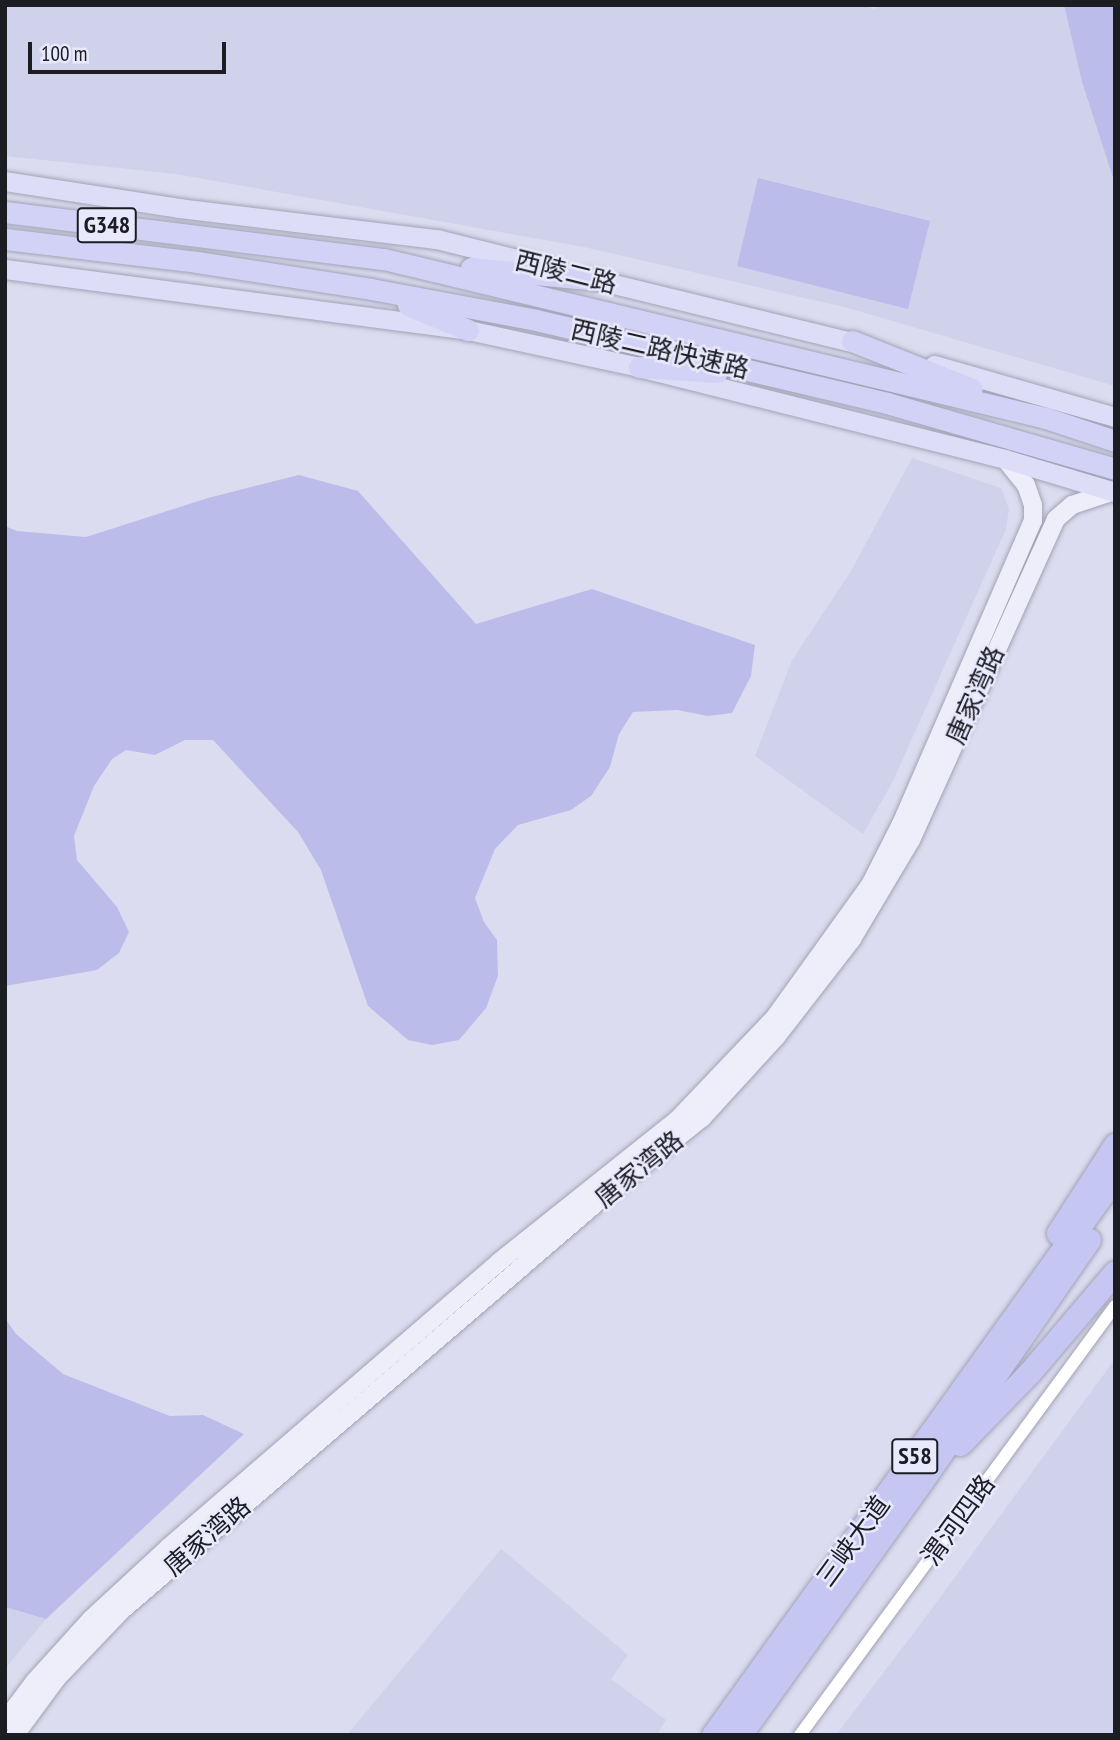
<!DOCTYPE html>
<meta charset="utf-8">
<style>
body{margin:0}
#map{position:relative;width:1120px;height:1740px;overflow:hidden;background:#dcdcf0;font-family:"PT Sans Narrow","Noto Sans SC",sans-serif}
div>[style]{position:absolute}
.built>*{inset:0;background:#d0d1eb}
.green>*{inset:0;background:#bcbceb}
.roads{filter:drop-shadow(0 0 2px #a2a3b5) drop-shadow(0 0 2px #a2a3b5)}
.minor>*{height:12px;margin:-6px;padding:0 6px;transform-origin:6px;border-radius:6px;background:#fff}
.secondary>*{height:18px;margin:-9px;padding:0 9px;transform-origin:9px;border-radius:9px;background:#eeeefb}
.primary>*{height:19px;margin:-9.5px;padding:0 9.5px;transform-origin:9.5px;border-radius:9.5px;background:#ddddf8}
.trunk>*{height:21px;margin:-10.5px;padding:0 10.5px;transform-origin:10.5px;border-radius:10.5px;background:#d2d2f6}
.motorway>*{height:23px;margin:-11.5px;padding:0 11.5px;transform-origin:11.5px;border-radius:11.5px;background:#c6c6f3}
span{translate:-50% -50%;white-space:nowrap;text-align:center;line-height:1.15;-webkit-text-stroke:5px #e9e9fd;paint-order:stroke}
.shield-label span{padding:2px 5px;background:#e9e9fd;border:2px solid;border-radius:5px;-webkit-text-stroke-width:0}
.shield-label{font-size:24px;color:#1c1c23;font-weight:700}
.street-label{font-size:26px;color:#1c1c23}
.frame{position:absolute;inset:0;border:7px solid #1c1c23;pointer-events:none}
.scale{position:absolute;left:28px;top:42px;width:198px;height:32px;box-sizing:border-box;border:4px solid #1c1c23;border-top:0;padding-left:9px;font-size:21px;line-height:24px;white-space:nowrap;color:#1c1c23;-webkit-text-stroke:5px #e9e9fd;paint-order:stroke}
</style>
<div id="map">
<div class="built">
<div style="clip-path:polygon(5px 5px,863px 5px,874px 9px,882px 5px,1064px 5px,1082px 82px,1115px 184px,1115px 386px,848px 308px,584px 247px,176px 174px,5px 156px)"></div>
<div style="clip-path:polygon(912px 458px,1001px 488px,1009px 509px,1006px 529px,893px 781px,863px 834px,755px 756px,792px 660px,851px 571px)"></div>
<div style="clip-path:polygon(1115px 1359px,1115px 1735px,836px 1735px,928px 1614px)"></div>
<div style="clip-path:polygon(501px 1549px,628px 1655px,611px 1679px,666px 1720px,657px 1735px,347px 1735px)"></div>
<div style="clip-path:polygon(5px 1607px,46px 1619px,5px 1669px)"></div>
</div>
<div class="green">
<div style="clip-path:polygon(1064px 5px,1115px 5px,1115px 184px,1082px 82px)"></div>
<div style="clip-path:polygon(758px 178px,930px 221px,908px 309px,737px 266px)"></div>
<div style="clip-path:polygon(299px 475px,358px 491px,476px 624px,592px 589px,755px 645px,751px 676px,732px 713px,708px 716px,677px 710px,633px 712px,619px 734px,610px 767px,591px 796px,571px 810px,518px 825px,495px 849px,475px 898px,484px 922px,497px 940px,498px 976px,486px 1008px,459px 1040px,432px 1045px,408px 1040px,368px 1006px,321px 870px,298px 832px,213px 740px,185px 740px,155px 755px,126px 750px,112px 759px,94px 786px,74px 836px,77px 860px,117px 907px,129px 932px,119px 953px,97px 970px,5px 986px,5px 526px,17px 531px,86px 537px,208px 498px)"></div>
<div style="clip-path:polygon(5px 1318px,16px 1334px,63px 1374px,170px 1416px,203px 1415px,244px 1434px,46px 1619px,5px 1607px)"></div>
</div>
<div class="roads">
<div class="minor">
<div style="left:800px;top:1735px;width:532px;rotate:-53.71deg"></div>
</div>
<div class="secondary">
<div style="left:5px;top:1721px;width:50px;rotate:-53.1deg"></div>
<div style="left:35px;top:1681px;width:84px;rotate:-47.9deg"></div>
<div style="left:91px;top:1619px;width:106px;rotate:-42.7deg"></div>
<div style="left:169px;top:1547px;width:436px;rotate:-40.8deg"></div>
<div style="left:499px;top:1262px;width:229px;rotate:-38.6deg"></div>
<div style="left:678px;top:1119px;width:141px;rotate:-46.4deg"></div>
<div style="left:775px;top:1017px;width:163px;rotate:-54.3deg"></div>
<div style="left:870px;top:885px;width:68px;rotate:-63.1deg"></div>
<div style="left:901px;top:824px;width:331px;rotate:-66.5deg"></div>
<div style="left:1033px;top:521px;width:16px;rotate:-90deg"></div>
<div style="left:1033px;top:505px;width:21px;rotate:-109deg"></div>
<div style="left:1026px;top:485px;width:33px;rotate:-129deg"></div>
<div style="left:15px;top:1735px;width:71px;rotate:-53.6deg"></div>
<div style="left:57px;top:1678px;width:94px;rotate:-46.3deg"></div>
<div style="left:122px;top:1610px;width:633px;rotate:-40.64deg"></div>
<div style="left:602px;top:1198px;width:128px;rotate:-38.7deg"></div>
<div style="left:702px;top:1118px;width:110px;rotate:-47.6deg"></div>
<div style="left:776px;top:1037px;width:124px;rotate:-52.2deg"></div>
<div style="left:852px;top:939px;width:115px;rotate:-59.2deg"></div>
<div style="left:911px;top:840px;width:352px;rotate:-65.7deg"></div>
<div style="left:1056px;top:519px;width:21px;rotate:-41deg"></div>
<div style="left:1072px;top:505px;width:41px;rotate:-18.4deg"></div>
</div>
<div class="primary">
<div style="left:5px;top:181px;width:176px;rotate:8.8deg"></div>
<div style="left:179px;top:208px;width:260px;rotate:6.9deg"></div>
<div style="left:437px;top:239px;width:123px;rotate:14.1deg"></div>
<div style="left:5px;top:269px;width:467px;rotate:7.5deg"></div>
<div style="left:468px;top:330px;width:175px;rotate:12.2deg"></div>
<div style="left:639px;top:367px;width:377px;rotate:14.1deg"></div>
<div style="left:1005px;top:459px;width:115px;rotate:16.7deg"></div>
<div style="left:585px;top:277px;width:288px;rotate:13.7deg"></div>
<div style="left:934px;top:365px;width:188px;rotate:16deg"></div>
</div>
<div class="trunk">
<div style="left:5px;top:212px;width:382px;rotate:7.1deg"></div>
<div style="left:384px;top:259px;width:681px;rotate:13.51deg"></div>
<div style="left:1046px;top:418px;width:73px;rotate:18.4deg"></div>
<div style="left:5px;top:239px;width:193px;rotate:6.8deg"></div>
<div style="left:197px;top:262px;width:176px;rotate:8.8deg"></div>
<div style="left:371px;top:289px;width:168px;rotate:10.6deg"></div>
<div style="left:536px;top:320px;width:361px;rotate:13.3deg"></div>
<div style="left:887px;top:403px;width:237px;rotate:16.1deg"></div>
<div style="left:471px;top:268px;width:128px;rotate:5.4deg"></div>
<div style="left:408px;top:305px;width:65px;rotate:22.6deg"></div>
<div style="left:852px;top:341px;width:129px;rotate:21.8deg"></div>
<div style="left:639px;top:367px;width:78px;rotate:3.7deg"></div>
</div>
<div class="motorway">
<div style="left:1058px;top:1233px;width:105px;rotate:-57.1deg"></div>
<div style="left:960px;top:1444px;width:100px;rotate:-45.8deg"></div>
<div style="left:1030px;top:1372px;width:131px;rotate:-49.6deg"></div>
<div style="left:713px;top:1735px;width:688px;rotate:-54.23deg"></div>
<div style="left:740px;top:1735px;width:304px;rotate:-54.4deg"></div>
<div style="left:917px;top:1488px;width:302px;rotate:-55.3deg"></div>
</div>
</div>
<div class="shield-label">
<span style="left:107px;top:225px">G348</span>
<span style="left:915px;top:1456px">S58</span>
</div>
<div class="street-label">
<span style="left:566px;top:272px;rotate:14deg">西陵二路</span>
<span style="left:660px;top:349px;rotate:13deg">西陵二路快速路</span>
<span style="left:975px;top:695px;rotate:-66deg">唐家湾路</span>
<span style="left:639px;top:1169px;rotate:-39deg">唐家湾路</span>
<span style="left:958px;top:1520px;rotate:-54deg">渭河四路</span>
<span style="left:207px;top:1536px;rotate:-41deg">唐家湾路</span>
<span style="left:853px;top:1541px;rotate:-54deg">三峡大道</span>
</div>
<div class="frame"></div>
<div class="scale">100 m</div>
</div>
